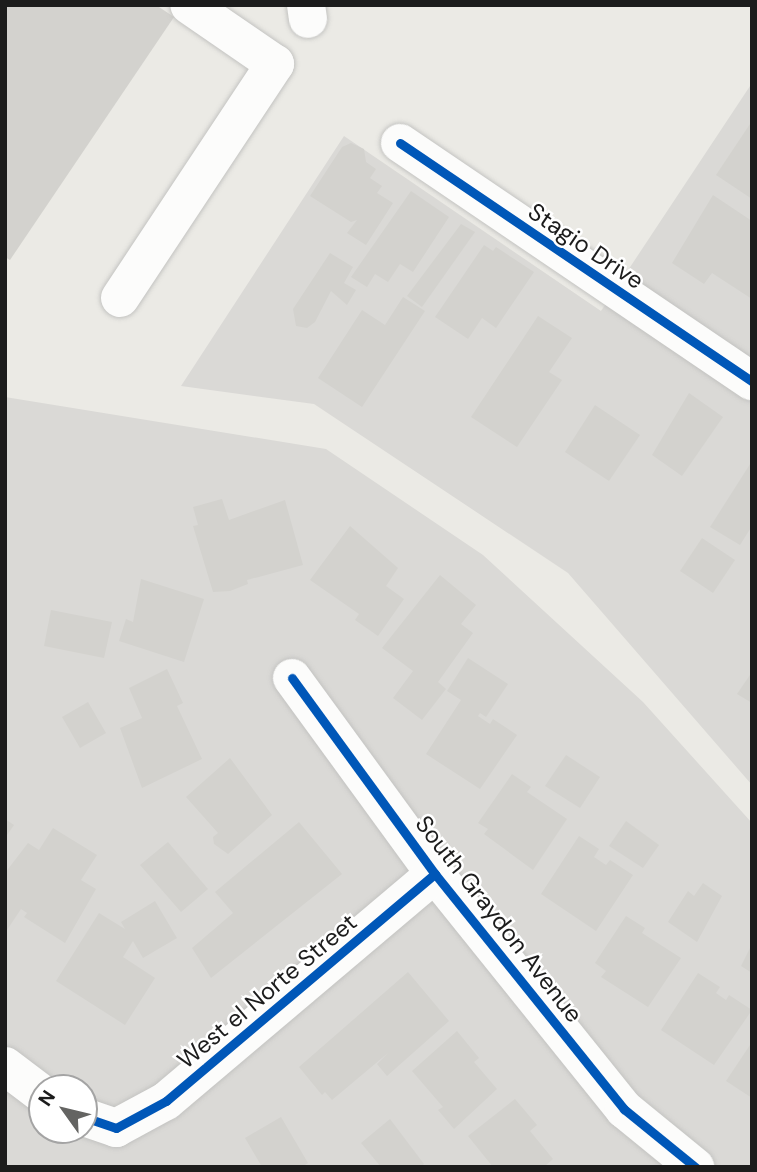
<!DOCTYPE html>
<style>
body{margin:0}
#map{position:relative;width:757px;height:1172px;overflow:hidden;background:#ebeae5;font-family:"DM Sans",sans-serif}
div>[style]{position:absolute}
.residential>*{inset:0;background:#dad9d6}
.building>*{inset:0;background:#d3d2ce}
.roads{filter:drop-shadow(0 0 2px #c3c3c1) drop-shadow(0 0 2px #c3c3c1)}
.minor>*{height:38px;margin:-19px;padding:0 19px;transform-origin:19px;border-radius:19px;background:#fcfcfb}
.cycleway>*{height:9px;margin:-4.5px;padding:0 4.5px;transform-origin:4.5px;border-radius:4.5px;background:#0057b8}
span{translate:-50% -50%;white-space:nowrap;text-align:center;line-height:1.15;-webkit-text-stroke:5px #fff;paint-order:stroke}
.street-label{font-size:24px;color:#1c1c1c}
.frame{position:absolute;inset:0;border:7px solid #1c1c1c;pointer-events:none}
.north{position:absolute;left:28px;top:1074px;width:70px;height:70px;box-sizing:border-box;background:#fff;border:2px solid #a4a4a4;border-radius:50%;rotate:304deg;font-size:19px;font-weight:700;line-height:28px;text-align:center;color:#1c1c1c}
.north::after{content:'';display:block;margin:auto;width:24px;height:32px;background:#646462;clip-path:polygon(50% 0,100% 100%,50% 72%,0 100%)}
</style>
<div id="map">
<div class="residential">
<div style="clip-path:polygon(752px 83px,752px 785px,568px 573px,314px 404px,181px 386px,344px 136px,601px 311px)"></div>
<div style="clip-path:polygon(evenodd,5px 397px,326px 449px,483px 555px,643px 702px,752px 823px,752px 1167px,5px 1167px,5px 397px,42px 1088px,84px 1088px,84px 1130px,42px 1130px,42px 1088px)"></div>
</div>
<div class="building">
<div style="clip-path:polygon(5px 5px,156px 5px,174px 17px,10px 260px,5px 257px)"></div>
<div style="clip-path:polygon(752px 121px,752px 199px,716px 175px)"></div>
<div style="clip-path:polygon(351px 143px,364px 149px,366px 162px,376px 169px,370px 178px,382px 186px,377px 193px,393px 203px,366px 245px,347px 233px,357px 220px,351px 222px,310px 196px,342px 147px)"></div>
<div style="clip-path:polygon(411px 191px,449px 217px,413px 272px,400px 264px,388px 282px,375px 274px,367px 287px,351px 277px)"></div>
<div style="clip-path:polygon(713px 195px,752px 221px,752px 299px,712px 273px,704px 284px,672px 263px)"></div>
<div style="clip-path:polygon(461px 224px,475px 232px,422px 307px,407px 296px)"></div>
<div style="clip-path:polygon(484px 245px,493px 251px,496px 247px,534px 272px,496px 328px,482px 318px,468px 339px,435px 317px)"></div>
<div style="clip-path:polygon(330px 253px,353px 267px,344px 283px,356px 290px,347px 305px,331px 291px,315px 322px,307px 328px,296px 326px,293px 309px)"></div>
<div style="clip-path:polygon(403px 297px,425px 311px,362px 407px,318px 378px,362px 310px,385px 325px)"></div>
<div style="clip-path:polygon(538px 316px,572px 338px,549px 372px,562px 380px,517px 447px,471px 417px)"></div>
<div style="clip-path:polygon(689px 393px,723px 417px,682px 476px,652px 455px)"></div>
<div style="clip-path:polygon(595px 405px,640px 435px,609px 481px,565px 452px)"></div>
<div style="clip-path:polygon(752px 461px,752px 526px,740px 545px,710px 527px)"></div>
<div style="clip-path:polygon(222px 499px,229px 520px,285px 500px,303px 565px,247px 580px,248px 584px,230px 591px,213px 592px,193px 526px,198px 525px,193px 507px)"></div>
<div style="clip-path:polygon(350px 526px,398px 568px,386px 586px,404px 599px,378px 636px,355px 620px,359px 614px,310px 580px)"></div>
<div style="clip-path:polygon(702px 538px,735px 560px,713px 593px,680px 571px)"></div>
<div style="clip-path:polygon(440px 575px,476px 605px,461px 624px,473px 633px,438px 682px,446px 689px,422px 720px,393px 698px,413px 671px,382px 648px)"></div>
<div style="clip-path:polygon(141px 579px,204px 599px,184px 662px,119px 641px,126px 619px,133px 622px)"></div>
<div style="clip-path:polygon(51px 610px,112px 622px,104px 658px,44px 646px)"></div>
<div style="clip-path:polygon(468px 658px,508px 684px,486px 717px,480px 713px,478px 716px,490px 724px,493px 719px,517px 735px,480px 789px,426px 754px,461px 700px,447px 691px)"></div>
<div style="clip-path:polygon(167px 669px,183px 703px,177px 706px,202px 759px,142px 788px,120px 728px,142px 718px,129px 688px)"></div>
<div style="clip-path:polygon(752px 672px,752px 703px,737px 694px)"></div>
<div style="clip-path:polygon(88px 702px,106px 733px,80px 748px,62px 717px)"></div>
<div style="clip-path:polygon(566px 755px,600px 777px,580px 808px,545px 786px)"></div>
<div style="clip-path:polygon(230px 758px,272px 815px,228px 854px,214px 844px,213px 837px,218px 833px,186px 797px)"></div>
<div style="clip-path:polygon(512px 774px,531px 787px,527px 792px,567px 819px,533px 870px,484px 834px,488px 829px,478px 823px)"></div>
<div style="clip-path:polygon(5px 819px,14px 825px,5px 838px)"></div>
<div style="clip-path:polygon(626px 821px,659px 845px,643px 868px,609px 846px)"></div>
<div style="clip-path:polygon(299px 822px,342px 874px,211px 978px,192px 948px,233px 913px,215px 892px)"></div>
<div style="clip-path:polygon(53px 828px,97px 855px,81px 880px,96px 889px,65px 943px,24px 917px,27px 913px,21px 909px,5px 933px,5px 873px,28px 843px,39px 850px)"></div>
<div style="clip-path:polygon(579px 836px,599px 849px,594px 857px,606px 865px,610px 860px,633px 875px,596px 931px,541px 894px)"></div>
<div style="clip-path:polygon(168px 842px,208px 889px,181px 912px,140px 865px)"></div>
<div style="clip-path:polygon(703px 883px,722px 896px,697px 942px,668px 922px,688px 891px,694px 896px)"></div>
<div style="clip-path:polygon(155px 901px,177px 938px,143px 958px,133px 941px,123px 957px,155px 978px,125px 1025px,56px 981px,99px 913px,125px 929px,121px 922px)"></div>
<div style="clip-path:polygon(626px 916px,645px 928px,642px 933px,681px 958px,648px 1007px,601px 977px,606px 971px,595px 963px)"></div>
<div style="clip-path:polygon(752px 944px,752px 973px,741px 966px)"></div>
<div style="clip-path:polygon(408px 972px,449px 1021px,387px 1076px,377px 1064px,388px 1053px,332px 1100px,325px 1092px,322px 1095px,299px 1067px)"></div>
<div style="clip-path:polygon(698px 973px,720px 987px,716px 993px,726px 1000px,729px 995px,752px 1010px,714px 1065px,661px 1030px)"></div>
<div style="clip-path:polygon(457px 1031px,479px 1058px,474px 1062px,497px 1089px,454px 1129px,438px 1110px,443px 1107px,412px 1071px)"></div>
<div style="clip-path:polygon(752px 1042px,752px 1098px,726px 1081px)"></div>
<div style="clip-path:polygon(515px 1099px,537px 1125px,530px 1131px,553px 1159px,544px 1167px,493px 1167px,468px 1136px)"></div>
<div style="clip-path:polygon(281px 1117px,308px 1163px,302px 1167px,262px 1167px,245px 1138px)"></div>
<div style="clip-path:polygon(390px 1119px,424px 1164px,421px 1167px,381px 1167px,361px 1143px)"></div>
</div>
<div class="roads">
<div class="minor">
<div style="left:306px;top:5px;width:14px;rotate:82deg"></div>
<div style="left:400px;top:143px;width:425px;rotate:34.1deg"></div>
<div style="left:120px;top:298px;width:281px;rotate:-56.5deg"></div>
<div style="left:275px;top:64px;width:104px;rotate:-145.5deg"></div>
<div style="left:292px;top:678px;width:243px;rotate:53.9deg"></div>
<div style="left:435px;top:874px;width:302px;rotate:51.2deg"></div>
<div style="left:624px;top:1109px;width:92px;rotate:39.2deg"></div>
<div style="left:5px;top:1066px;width:46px;rotate:37.1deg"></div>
<div style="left:84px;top:1117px;width:34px;rotate:19deg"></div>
<div style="left:116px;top:1128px;width:57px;rotate:-28.4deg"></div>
<div style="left:166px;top:1101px;width:352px;rotate:-40.2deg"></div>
</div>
</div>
<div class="cycleway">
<div style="left:400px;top:143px;width:425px;rotate:34.1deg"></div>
<div style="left:292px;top:678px;width:243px;rotate:53.9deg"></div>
<div style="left:435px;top:874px;width:302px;rotate:51.2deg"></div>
<div style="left:624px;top:1109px;width:92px;rotate:39.2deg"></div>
<div style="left:84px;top:1117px;width:34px;rotate:19deg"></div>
<div style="left:116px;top:1128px;width:57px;rotate:-28.4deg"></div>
<div style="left:166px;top:1101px;width:352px;rotate:-40.2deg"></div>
</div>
<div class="street-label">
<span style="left:586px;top:246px;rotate:34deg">Stagio Drive</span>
<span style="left:499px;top:919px;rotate:52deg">South Graydon Avenue</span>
<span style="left:267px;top:991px;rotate:-40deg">West el Norte Street</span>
</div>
<div class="frame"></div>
<div class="north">N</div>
</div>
